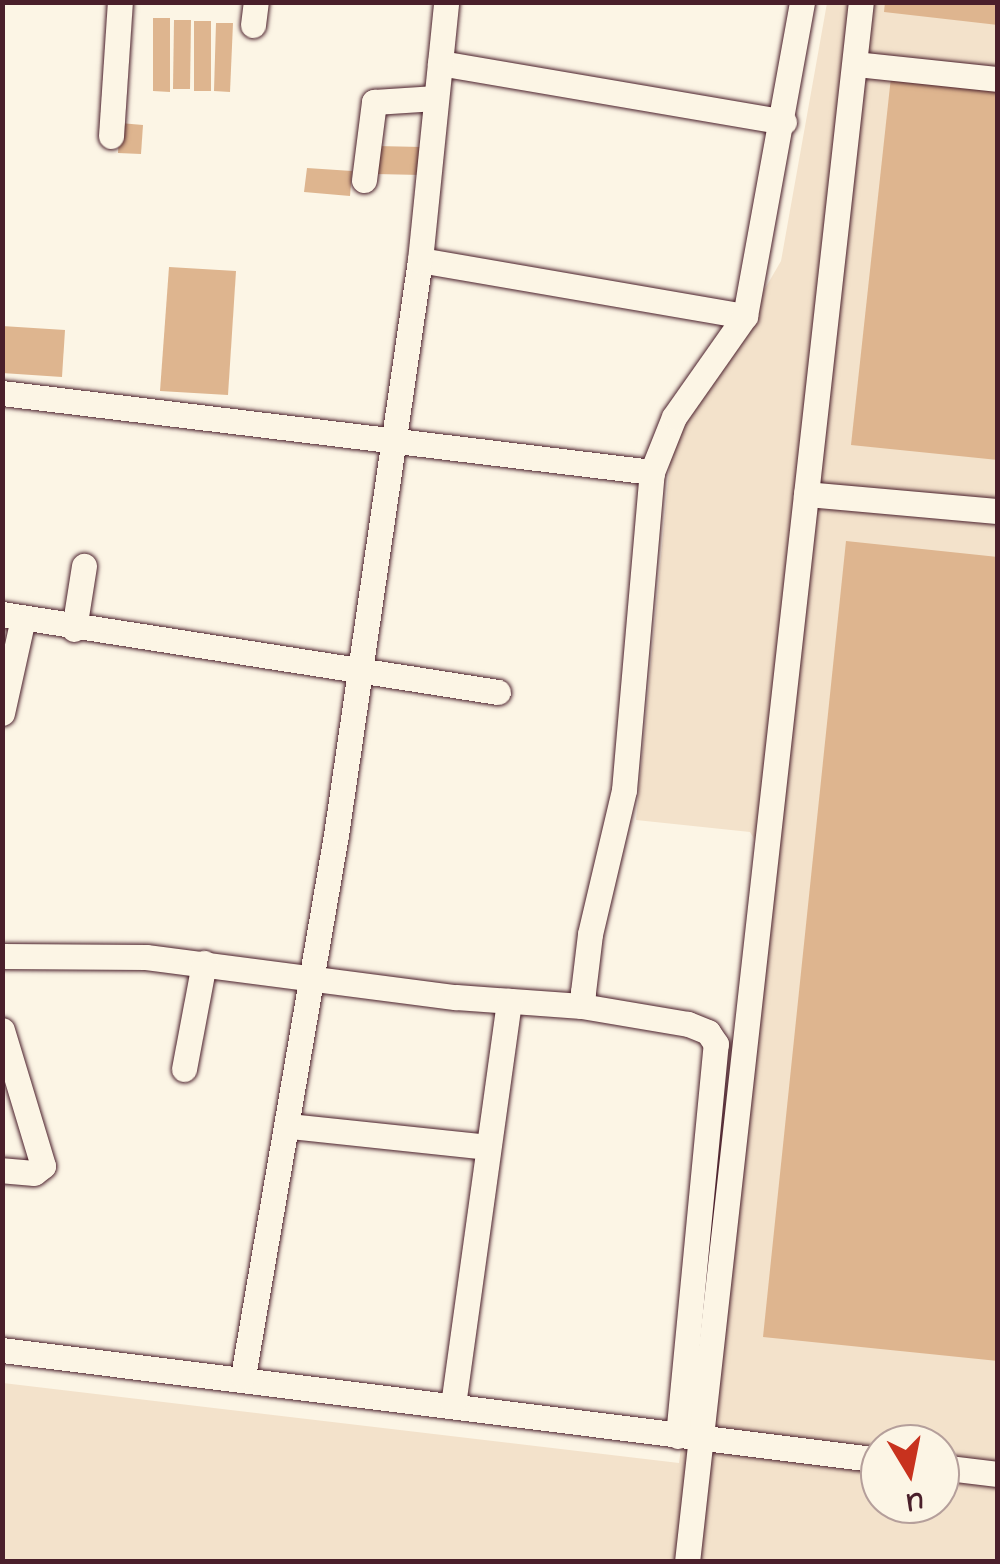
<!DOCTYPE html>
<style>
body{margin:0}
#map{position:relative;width:1000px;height:1564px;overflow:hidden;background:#fcf5e5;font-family:"Architects Daughter",sans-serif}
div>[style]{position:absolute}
.built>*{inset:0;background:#f3e2cb}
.building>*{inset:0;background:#deb58f}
.roads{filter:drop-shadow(0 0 2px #4a1f2b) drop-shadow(0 0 2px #4a1f2b)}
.minor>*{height:25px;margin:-12.5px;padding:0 12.5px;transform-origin:12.5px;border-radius:12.5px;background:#fcf5e5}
span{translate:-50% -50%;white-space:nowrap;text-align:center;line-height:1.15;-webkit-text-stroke:8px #fcf5e5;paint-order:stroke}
.frame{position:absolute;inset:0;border:5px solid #4a1f2b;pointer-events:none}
.north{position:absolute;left:860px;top:1424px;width:100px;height:100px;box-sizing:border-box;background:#fcf5e5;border:2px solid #b59f9b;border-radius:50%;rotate:170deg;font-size:28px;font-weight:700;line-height:40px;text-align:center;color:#4a1f2b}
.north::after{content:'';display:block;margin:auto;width:35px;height:45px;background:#c8321e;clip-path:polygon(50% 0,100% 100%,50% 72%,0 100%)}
</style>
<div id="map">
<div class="built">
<div style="clip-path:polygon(evenodd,827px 3px,997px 3px,997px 1561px,3px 1562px,3px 1383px,679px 1463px,759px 847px,750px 832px,636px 820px,671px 450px,781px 261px,827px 3px,880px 1444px,940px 1444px,940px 1504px,880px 1504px,880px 1444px)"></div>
</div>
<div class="building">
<div style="clip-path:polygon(885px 2px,998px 2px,998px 25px,884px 12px)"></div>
<div style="clip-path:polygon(153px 18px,170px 18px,170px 92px,153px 91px)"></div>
<div style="clip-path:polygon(174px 20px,191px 20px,190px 89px,173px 89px)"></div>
<div style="clip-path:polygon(194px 21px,211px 21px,211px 91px,194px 91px)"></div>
<div style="clip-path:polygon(216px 23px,233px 23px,230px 92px,214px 91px)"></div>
<div style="clip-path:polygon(891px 77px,998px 88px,998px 460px,851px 445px)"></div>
<div style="clip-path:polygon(120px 123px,143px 125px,141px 154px,118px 153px)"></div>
<div style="clip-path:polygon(377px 146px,422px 147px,421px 175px,376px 174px)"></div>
<div style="clip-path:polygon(307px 168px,352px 171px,350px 196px,304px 192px)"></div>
<div style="clip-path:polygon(169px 267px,236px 271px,228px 395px,160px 391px)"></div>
<div style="clip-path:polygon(2px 326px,65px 330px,62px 377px,2px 373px)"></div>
<div style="clip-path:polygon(846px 541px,998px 557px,998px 1361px,763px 1337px)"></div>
</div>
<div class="roads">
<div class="minor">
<div style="left:253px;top:25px;width:23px;rotate:-83deg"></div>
<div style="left:440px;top:63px;width:349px;rotate:9.7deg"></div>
<div style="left:855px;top:64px;width:144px;rotate:6deg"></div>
<div style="left:111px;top:136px;width:134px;rotate:-86.2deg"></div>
<div style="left:364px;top:180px;width:79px;rotate:-82.7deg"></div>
<div style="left:374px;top:102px;width:62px;rotate:-3.7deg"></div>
<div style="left:420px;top:260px;width:330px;rotate:9.8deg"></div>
<div style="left:2px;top:393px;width:655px;rotate:6.93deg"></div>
<div style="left:806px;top:494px;width:193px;rotate:5.1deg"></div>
<div style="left:2px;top:614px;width:502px;rotate:8.94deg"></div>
<div style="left:74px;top:629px;width:64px;rotate:-81deg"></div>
<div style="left:2px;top:713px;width:97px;rotate:-77.5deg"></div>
<div style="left:2px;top:956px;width:144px;rotate:0.4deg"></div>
<div style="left:146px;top:957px;width:313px;rotate:7.4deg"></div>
<div style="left:456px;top:997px;width:126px;rotate:4.1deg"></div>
<div style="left:2px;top:1030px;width:142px;rotate:73.2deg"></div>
<div style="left:43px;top:1166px;width:11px;rotate:142deg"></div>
<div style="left:34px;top:1173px;width:32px;rotate:-175deg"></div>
<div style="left:184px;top:1069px;width:108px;rotate:-79.3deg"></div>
<div style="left:289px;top:1126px;width:200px;rotate:6deg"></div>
<div style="left:2px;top:1350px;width:885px;rotate:7.14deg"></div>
<div style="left:243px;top:1376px;width:549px;rotate:-80.25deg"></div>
<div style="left:336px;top:835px;width:581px;rotate:-81.69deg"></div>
<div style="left:420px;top:260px;width:259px;rotate:-84.2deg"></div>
<div style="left:453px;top:1405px;width:408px;rotate:-82.1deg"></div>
<div style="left:678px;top:1436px;width:394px;rotate:-84.5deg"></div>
<div style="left:716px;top:1044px;width:14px;rotate:-124deg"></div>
<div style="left:708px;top:1032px;width:22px;rotate:-158deg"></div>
<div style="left:688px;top:1024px;width:108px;rotate:-170.4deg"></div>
<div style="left:582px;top:1006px;width:14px;rotate:-86deg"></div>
<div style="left:583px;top:992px;width:58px;rotate:-83.1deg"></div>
<div style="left:590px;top:934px;width:148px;rotate:-76.7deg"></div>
<div style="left:624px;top:790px;width:319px;rotate:-85deg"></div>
<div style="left:652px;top:472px;width:59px;rotate:-68.2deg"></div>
<div style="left:674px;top:417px;width:123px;rotate:-54.9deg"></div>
<div style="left:745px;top:316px;width:319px;rotate:-79.7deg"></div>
<div style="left:940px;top:1467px;width:58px;rotate:6.9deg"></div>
<div style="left:687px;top:1562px;width:1570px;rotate:-83.64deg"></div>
</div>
</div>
<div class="frame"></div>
<div class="north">U</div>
</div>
